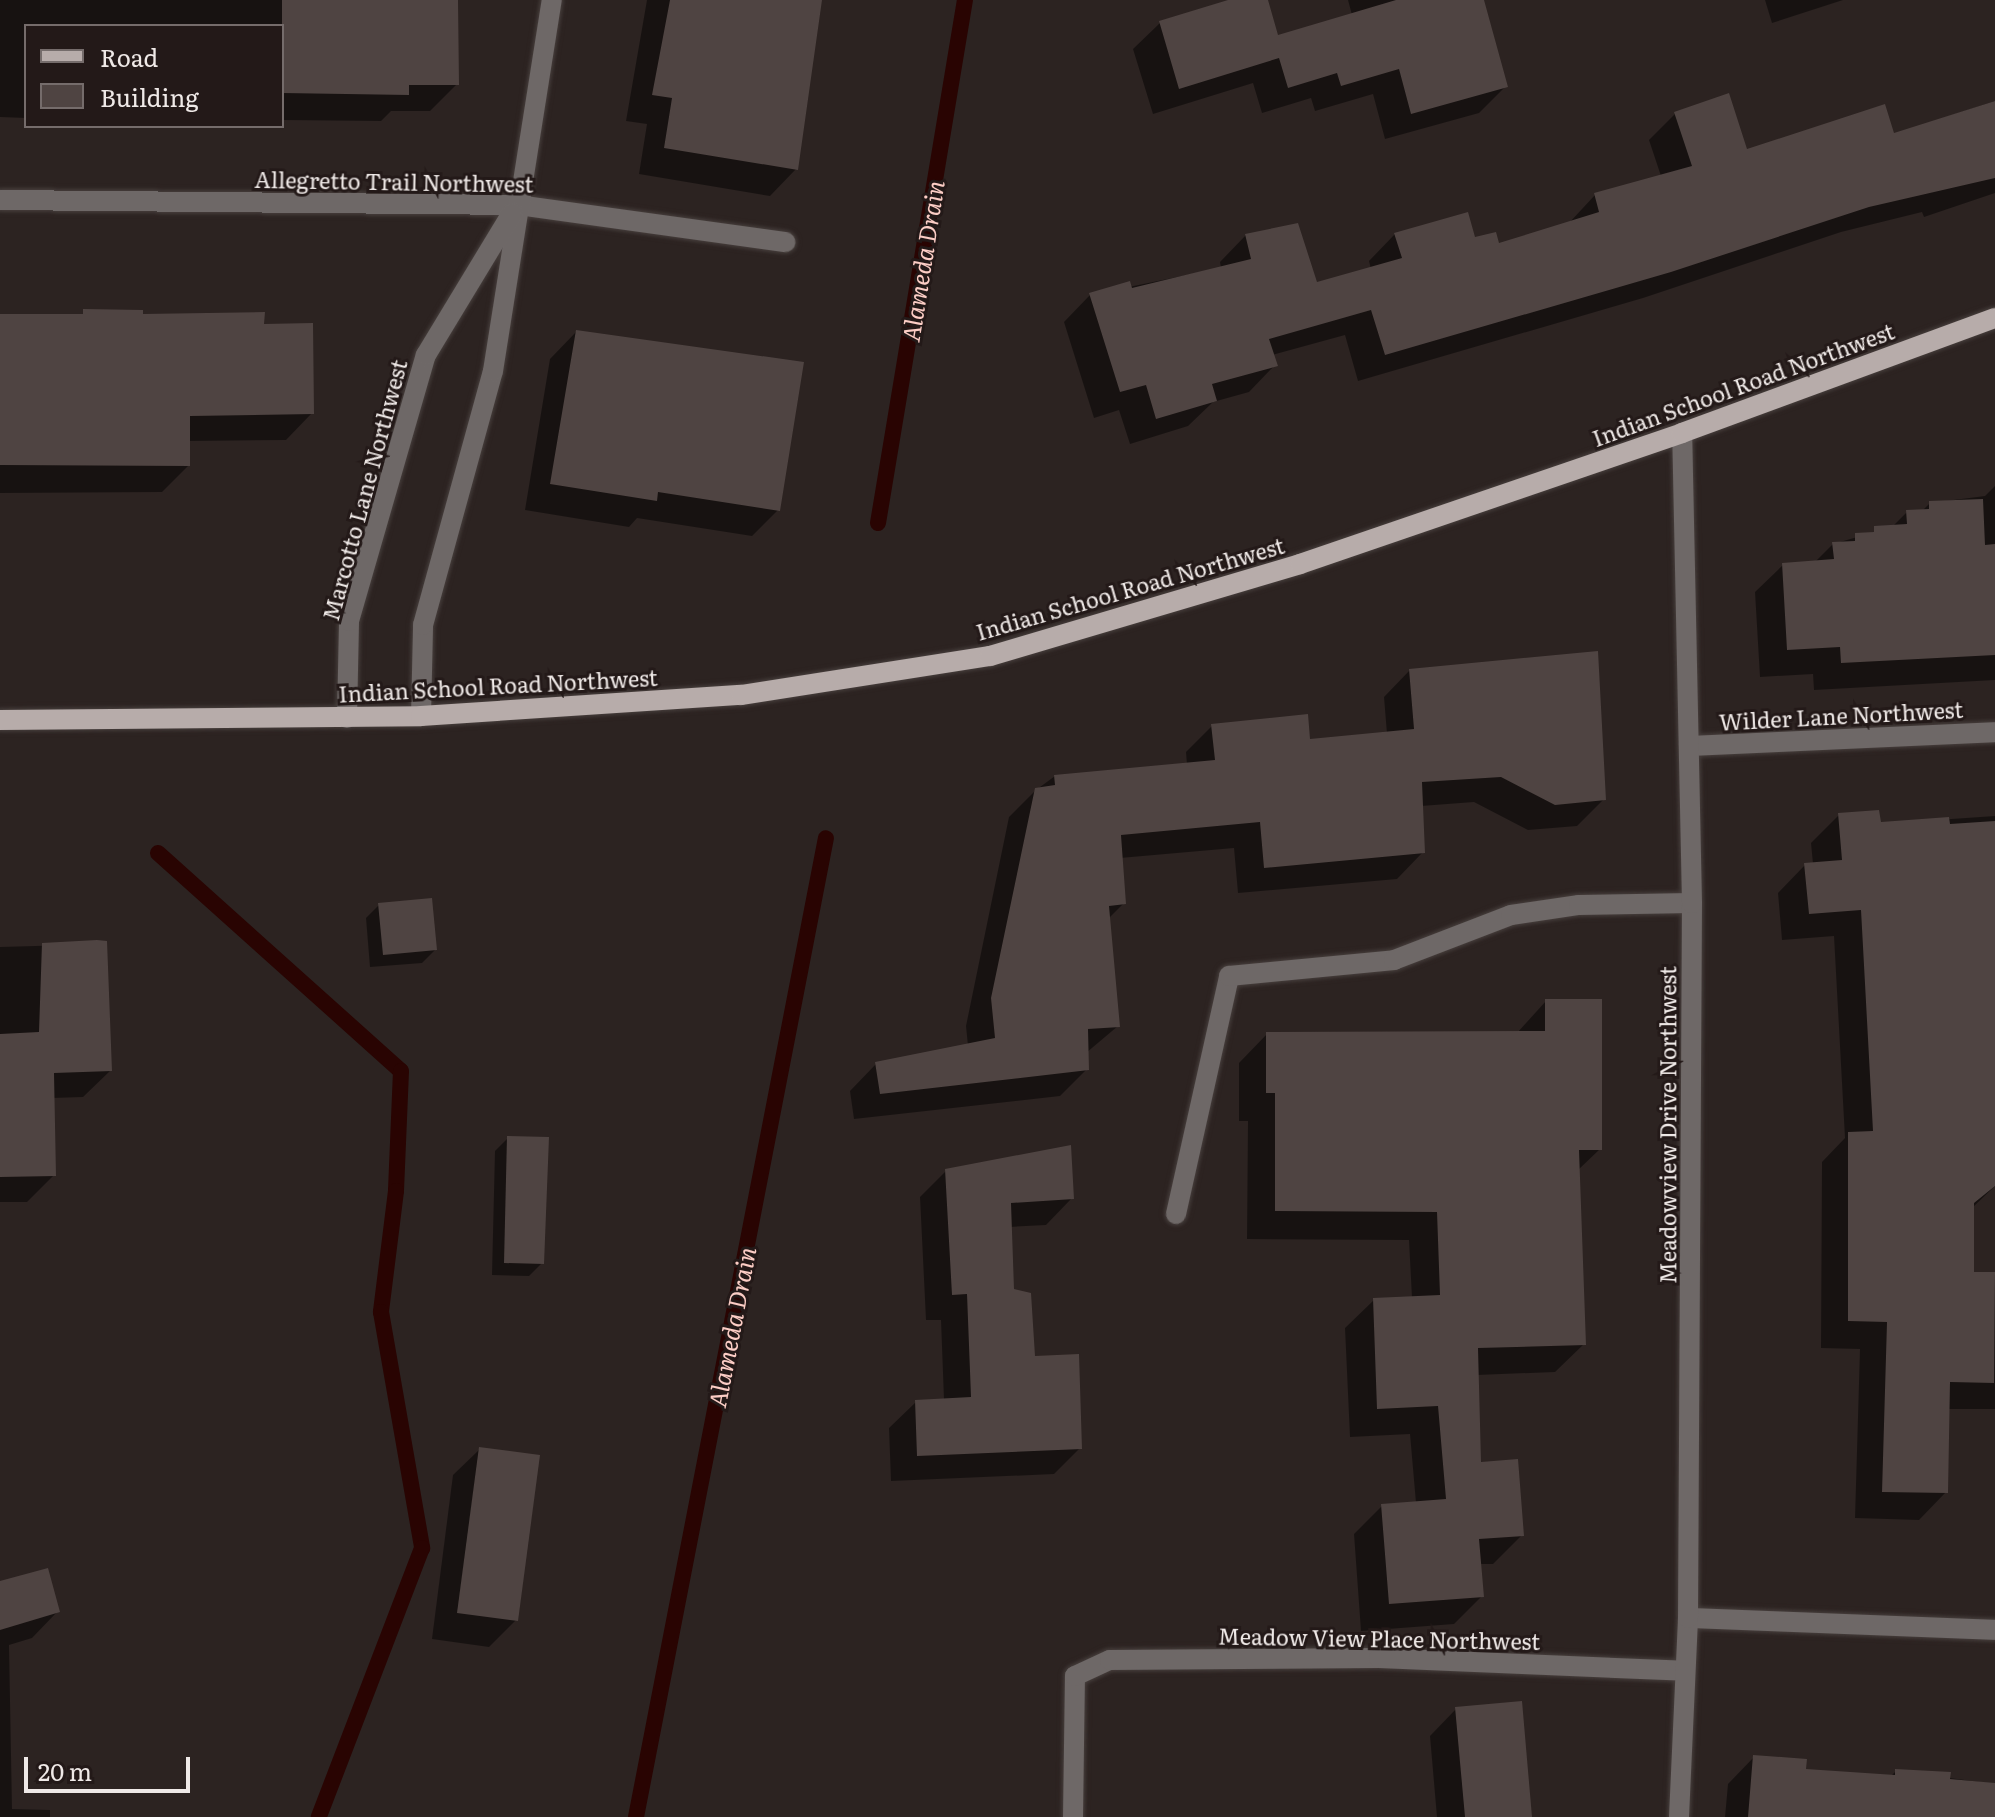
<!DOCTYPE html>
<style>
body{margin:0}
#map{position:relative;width:1995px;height:1817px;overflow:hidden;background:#2c2321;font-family:Literata,serif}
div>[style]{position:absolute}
.shadow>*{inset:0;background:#0007}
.stream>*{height:16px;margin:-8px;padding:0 8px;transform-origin:8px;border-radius:8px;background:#290402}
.building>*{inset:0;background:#4f4442}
.roads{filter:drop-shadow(0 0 2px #473f3d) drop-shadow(0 0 2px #473f3d)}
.minor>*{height:20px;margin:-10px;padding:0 10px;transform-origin:10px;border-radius:10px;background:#6e6867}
.major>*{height:20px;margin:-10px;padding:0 10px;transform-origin:10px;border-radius:10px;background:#b7acaa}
span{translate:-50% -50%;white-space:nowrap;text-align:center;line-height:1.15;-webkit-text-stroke:6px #231918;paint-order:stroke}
.street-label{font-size:22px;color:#efe9e7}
.water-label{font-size:24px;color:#fccdc5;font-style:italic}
.legend{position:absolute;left:24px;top:24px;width:260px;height:104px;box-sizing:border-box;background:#231918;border:2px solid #756c6b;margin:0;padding:10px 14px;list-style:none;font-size:24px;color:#efe9e7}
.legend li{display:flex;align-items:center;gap:16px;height:40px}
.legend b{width:40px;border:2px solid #756c6b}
.scale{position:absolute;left:24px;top:1757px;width:166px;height:36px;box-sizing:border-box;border:4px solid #efe9e7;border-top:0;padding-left:10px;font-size:24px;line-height:28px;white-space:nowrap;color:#efe9e7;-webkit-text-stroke:6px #231918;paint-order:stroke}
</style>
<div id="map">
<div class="shadow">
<div style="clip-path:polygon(0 0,456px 0,457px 84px,430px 111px,391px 111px,381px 121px,282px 120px,282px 26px,26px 26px,26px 118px,0 117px)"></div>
<div style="clip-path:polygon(647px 0,821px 0,796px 169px,770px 196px,639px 174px,647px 124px,626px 121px)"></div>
<div style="clip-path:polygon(1235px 0,1266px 0,1277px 37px,1352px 15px,1348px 0,1482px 0,1506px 86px,1479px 113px,1385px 139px,1373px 94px,1315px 111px,1311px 98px,1262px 113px,1253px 83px,1153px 114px,1133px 49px,1160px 23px)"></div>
<div style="clip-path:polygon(1765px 0,1843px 0,1772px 23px)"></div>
<div style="clip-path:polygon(1995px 101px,1995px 193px,1924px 217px,1922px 212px,1841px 232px,1643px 298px,1358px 381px,1345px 335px,1272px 355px,1275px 365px,1249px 392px,1213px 402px,1188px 426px,1130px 444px,1119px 410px,1094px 418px,1064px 322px,1090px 295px,1221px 268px,1220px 262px,1246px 235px,1316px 284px,1371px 269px,1369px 261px,1395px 234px,1498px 245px,1569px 223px,1595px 195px,1661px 176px,1649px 140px,1675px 114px,1746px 152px,1892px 135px)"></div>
<div style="clip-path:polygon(0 315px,262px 326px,312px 413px,286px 440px,188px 441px,188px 466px,162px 492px,0 493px)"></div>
<div style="clip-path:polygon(576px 332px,778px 510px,752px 536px,637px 518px,629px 527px,525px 510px,550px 359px)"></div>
<div style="clip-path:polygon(1995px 486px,1995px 680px,1814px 690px,1813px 674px,1760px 677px,1755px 592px,1783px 565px,1814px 563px,1833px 544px,1892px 527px,1907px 512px,1921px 512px,1930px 503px,1985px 496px)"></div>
<div style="clip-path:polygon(1410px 670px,1604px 799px,1577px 826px,1528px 830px,1474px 802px,1421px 806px,1423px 852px,1397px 879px,1238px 893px,1234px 848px,1120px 858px,1124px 903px,1108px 919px,1118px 1026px,1086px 1053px,1087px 1069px,1060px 1096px,854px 1119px,850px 1091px,876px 1064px,968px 1046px,966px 1026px,1009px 817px,1036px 790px,1055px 776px,1187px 765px,1186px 752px,1212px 726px,1309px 741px,1387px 734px,1384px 697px)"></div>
<div style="clip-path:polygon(1839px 815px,1879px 824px,1995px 816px,1995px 1186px,1972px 1208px,1972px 1274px,1995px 1274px,1995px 1409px,1948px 1409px,1946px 1492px,1919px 1520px,1855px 1518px,1860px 1349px,1821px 1348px,1822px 1162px,1845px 1138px,1834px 936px,1782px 940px,1778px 893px,1805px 865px,1813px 864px,1811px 843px)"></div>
<div style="clip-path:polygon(379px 905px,435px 950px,422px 963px,370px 967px,366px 918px)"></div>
<div style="clip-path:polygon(105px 944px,110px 1071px,83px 1097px,52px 1098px,54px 1175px,27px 1202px,0 1202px,0 947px)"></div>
<div style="clip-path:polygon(1546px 1001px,1600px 1149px,1577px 1171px,1584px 1344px,1555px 1372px,1477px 1375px,1480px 1464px,1522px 1535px,1493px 1564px,1479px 1564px,1482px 1596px,1454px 1624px,1361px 1631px,1354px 1534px,1382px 1506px,1416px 1503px,1410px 1434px,1350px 1437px,1345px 1328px,1374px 1300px,1412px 1298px,1409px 1240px,1247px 1239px,1248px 1121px,1239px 1121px,1239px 1063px,1267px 1034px,1517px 1033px)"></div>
<div style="clip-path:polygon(508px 1138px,542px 1263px,529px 1276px,492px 1275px,495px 1151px)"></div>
<div style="clip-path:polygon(946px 1171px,1072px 1198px,1046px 1225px,1009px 1227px,1012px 1291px,1033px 1358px,1080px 1448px,1054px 1474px,891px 1481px,889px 1428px,916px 1402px,944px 1400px,941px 1320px,926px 1320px,920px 1197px)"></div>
<div style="clip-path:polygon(480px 1449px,516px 1620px,489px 1647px,432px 1639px,453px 1475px)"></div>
<div style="clip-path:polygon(0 1583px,58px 1611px,32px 1638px,9px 1645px,12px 1809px,50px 1810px,50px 1817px,0 1817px)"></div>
<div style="clip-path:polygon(1456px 1709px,1530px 1817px,1437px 1817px,1430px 1736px)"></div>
<div style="clip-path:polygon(1754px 1757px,1804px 1770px,1890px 1777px,1896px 1771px,1995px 1784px,1995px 1817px,1725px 1817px,1728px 1784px)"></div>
</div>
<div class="stream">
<div style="left:878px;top:523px;width:530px;rotate:-80.56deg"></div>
<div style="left:158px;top:853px;width:326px;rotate:41.9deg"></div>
<div style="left:401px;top:1071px;width:120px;rotate:92.4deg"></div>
<div style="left:396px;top:1191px;width:122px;rotate:97.1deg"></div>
<div style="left:381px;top:1312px;width:240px;rotate:80.1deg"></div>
<div style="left:422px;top:1548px;width:288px;rotate:111deg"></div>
<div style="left:636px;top:1817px;width:997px;rotate:-79.02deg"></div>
</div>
<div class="building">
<div style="clip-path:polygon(282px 0,458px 0,459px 85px,409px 85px,409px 95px,282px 93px)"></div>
<div style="clip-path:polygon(670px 0,822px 0,798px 170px,664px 148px,672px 98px,652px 95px)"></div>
<div style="clip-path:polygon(1228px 0,1268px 0,1278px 35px,1396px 0,1484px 0,1508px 87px,1411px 114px,1399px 69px,1341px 86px,1337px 73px,1288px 88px,1279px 58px,1179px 89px,1159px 21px)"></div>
<div style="clip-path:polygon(1729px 93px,1747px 149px,1885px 104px,1894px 133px,1995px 101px,1995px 178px,1869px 207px,1671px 272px,1385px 355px,1371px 310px,1269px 339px,1278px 366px,1212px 384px,1217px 401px,1156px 419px,1146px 385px,1120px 392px,1089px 293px,1130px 281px,1132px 288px,1251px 259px,1245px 234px,1298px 223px,1317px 282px,1402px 258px,1394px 233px,1468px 212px,1475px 237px,1496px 232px,1499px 243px,1599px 212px,1594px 193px,1692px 166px,1674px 112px)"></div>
<div style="clip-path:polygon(83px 309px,143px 310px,143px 314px,265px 312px,264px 324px,313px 323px,314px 414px,190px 416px,190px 466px,0 465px,0 314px,83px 314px)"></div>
<div style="clip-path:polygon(576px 330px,804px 362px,780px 511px,658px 492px,657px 501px,550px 484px)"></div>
<div style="clip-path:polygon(1983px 499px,1985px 545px,1995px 544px,1995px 655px,1841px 663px,1840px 647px,1787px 650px,1782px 563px,1834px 559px,1832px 542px,1855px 541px,1855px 533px,1874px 532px,1874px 526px,1907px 524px,1906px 510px,1929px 509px,1929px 501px)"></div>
<div style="clip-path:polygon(1598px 651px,1606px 800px,1555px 805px,1501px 777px,1422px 782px,1425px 853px,1264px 868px,1260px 822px,1121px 835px,1126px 904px,1109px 906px,1120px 1027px,1088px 1029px,1089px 1070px,880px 1094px,875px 1062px,995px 1038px,991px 998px,1035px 788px,1055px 785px,1054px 775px,1215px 760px,1211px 724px,1308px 714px,1310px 739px,1414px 729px,1409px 669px)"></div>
<div style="clip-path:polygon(1879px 810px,1881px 822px,1949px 817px,1950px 824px,1995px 821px,1995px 1186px,1974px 1203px,1974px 1272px,1995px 1272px,1994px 1383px,1950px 1382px,1948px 1493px,1882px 1492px,1887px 1322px,1848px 1321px,1848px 1132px,1873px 1131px,1861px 910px,1809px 914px,1804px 863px,1842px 860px,1838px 813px)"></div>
<div style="clip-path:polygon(432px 898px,437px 950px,383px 955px,378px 903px)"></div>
<div style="clip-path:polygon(97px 940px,107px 941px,112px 1071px,54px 1073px,56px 1176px,0 1177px,0 1034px,39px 1032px,42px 943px)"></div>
<div style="clip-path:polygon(1545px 999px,1602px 999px,1602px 1150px,1579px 1150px,1586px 1345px,1478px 1348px,1481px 1462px,1518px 1459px,1524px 1536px,1479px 1539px,1484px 1597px,1389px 1604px,1381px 1504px,1446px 1499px,1438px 1406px,1377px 1409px,1373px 1298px,1440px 1295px,1437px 1212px,1275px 1211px,1275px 1093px,1266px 1093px,1266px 1032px,1545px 1031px)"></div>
<div style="clip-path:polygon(507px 1136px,549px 1137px,544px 1264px,504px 1263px)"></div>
<div style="clip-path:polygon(1071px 1145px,1074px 1199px,1011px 1203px,1014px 1289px,1031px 1293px,1035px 1356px,1079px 1354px,1082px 1449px,917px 1456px,915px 1400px,971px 1397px,967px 1294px,952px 1295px,945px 1169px)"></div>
<div style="clip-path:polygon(479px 1447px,540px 1455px,518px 1621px,457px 1613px)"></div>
<div style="clip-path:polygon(48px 1568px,60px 1612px,0 1630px,0 1581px)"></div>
<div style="clip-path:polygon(1522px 1701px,1532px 1817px,1465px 1817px,1455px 1707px)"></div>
<div style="clip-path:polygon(1753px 1755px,1807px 1759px,1806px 1769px,1895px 1775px,1895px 1769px,1951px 1772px,1950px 1779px,1995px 1783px,1995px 1817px,1748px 1817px)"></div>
</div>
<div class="roads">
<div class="minor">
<div style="left:0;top:200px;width:518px;rotate:0.55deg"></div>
<div style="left:518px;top:205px;width:270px;rotate:7.9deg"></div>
<div style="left:421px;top:716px;width:91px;rotate:-88.7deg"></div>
<div style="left:423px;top:625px;width:263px;rotate:-74.6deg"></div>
<div style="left:493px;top:371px;width:376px;rotate:-81deg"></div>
<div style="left:347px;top:718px;width:97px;rotate:-88.8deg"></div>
<div style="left:349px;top:621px;width:277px;rotate:-73.9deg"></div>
<div style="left:426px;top:355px;width:166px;rotate:-58.8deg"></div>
<div style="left:1689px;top:746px;width:306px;rotate:-2.6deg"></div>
<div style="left:1176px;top:1214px;width:244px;rotate:-77.4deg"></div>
<div style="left:1229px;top:976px;width:166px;rotate:-5.5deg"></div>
<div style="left:1394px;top:960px;width:125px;rotate:-21deg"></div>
<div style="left:1511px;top:915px;width:69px;rotate:-8.4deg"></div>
<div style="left:1579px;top:905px;width:113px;rotate:-1deg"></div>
<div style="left:1688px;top:1618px;width:307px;rotate:2.2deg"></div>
<div style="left:1073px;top:1817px;width:141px;rotate:-89.2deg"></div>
<div style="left:1075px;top:1676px;width:38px;rotate:-25deg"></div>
<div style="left:1110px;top:1660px;width:269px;rotate:-0.4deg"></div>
<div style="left:1379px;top:1658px;width:306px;rotate:2.4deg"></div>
<div style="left:1679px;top:1817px;width:199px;rotate:-87.4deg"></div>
<div style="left:1688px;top:1618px;width:715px;rotate:-89.68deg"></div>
<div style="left:1692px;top:903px;width:470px;rotate:-91.2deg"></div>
</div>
<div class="major">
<div style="left:0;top:720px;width:421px;rotate:-0.5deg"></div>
<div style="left:421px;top:716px;width:321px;rotate:-3.8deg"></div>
<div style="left:741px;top:695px;width:252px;rotate:-8.9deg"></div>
<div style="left:990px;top:656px;width:323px;rotate:-16.5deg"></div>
<div style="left:1300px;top:564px;width:404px;rotate:-18.9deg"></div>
<div style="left:1682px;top:433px;width:333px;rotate:-20.2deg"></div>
</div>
</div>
<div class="street-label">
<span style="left:394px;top:181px;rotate:1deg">Allegretto Trail Northwest</span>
<span style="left:1743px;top:384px;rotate:-20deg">Indian School Road Northwest</span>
<span style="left:364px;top:490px;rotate:-75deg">Marcotto Lane Northwest</span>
<span style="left:1130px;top:588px;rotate:-16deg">Indian School Road Northwest</span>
<span style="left:498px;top:685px;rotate:-3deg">Indian School Road Northwest</span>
<span style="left:1841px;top:715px;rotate:-3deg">Wilder Lane Northwest</span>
<span style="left:1667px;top:1125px;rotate:-90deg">Meadowview Drive Northwest</span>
<span style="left:1379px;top:1638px;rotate:1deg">Meadow View Place Northwest</span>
</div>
<div class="water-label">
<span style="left:922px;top:261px;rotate:-81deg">Alameda Drain</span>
<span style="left:731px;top:1327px;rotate:-79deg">Alameda Drain</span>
</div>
<ul class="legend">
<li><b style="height:10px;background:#b7acaa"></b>Road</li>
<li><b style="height:22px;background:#4f4442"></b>Building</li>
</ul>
<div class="scale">20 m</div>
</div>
